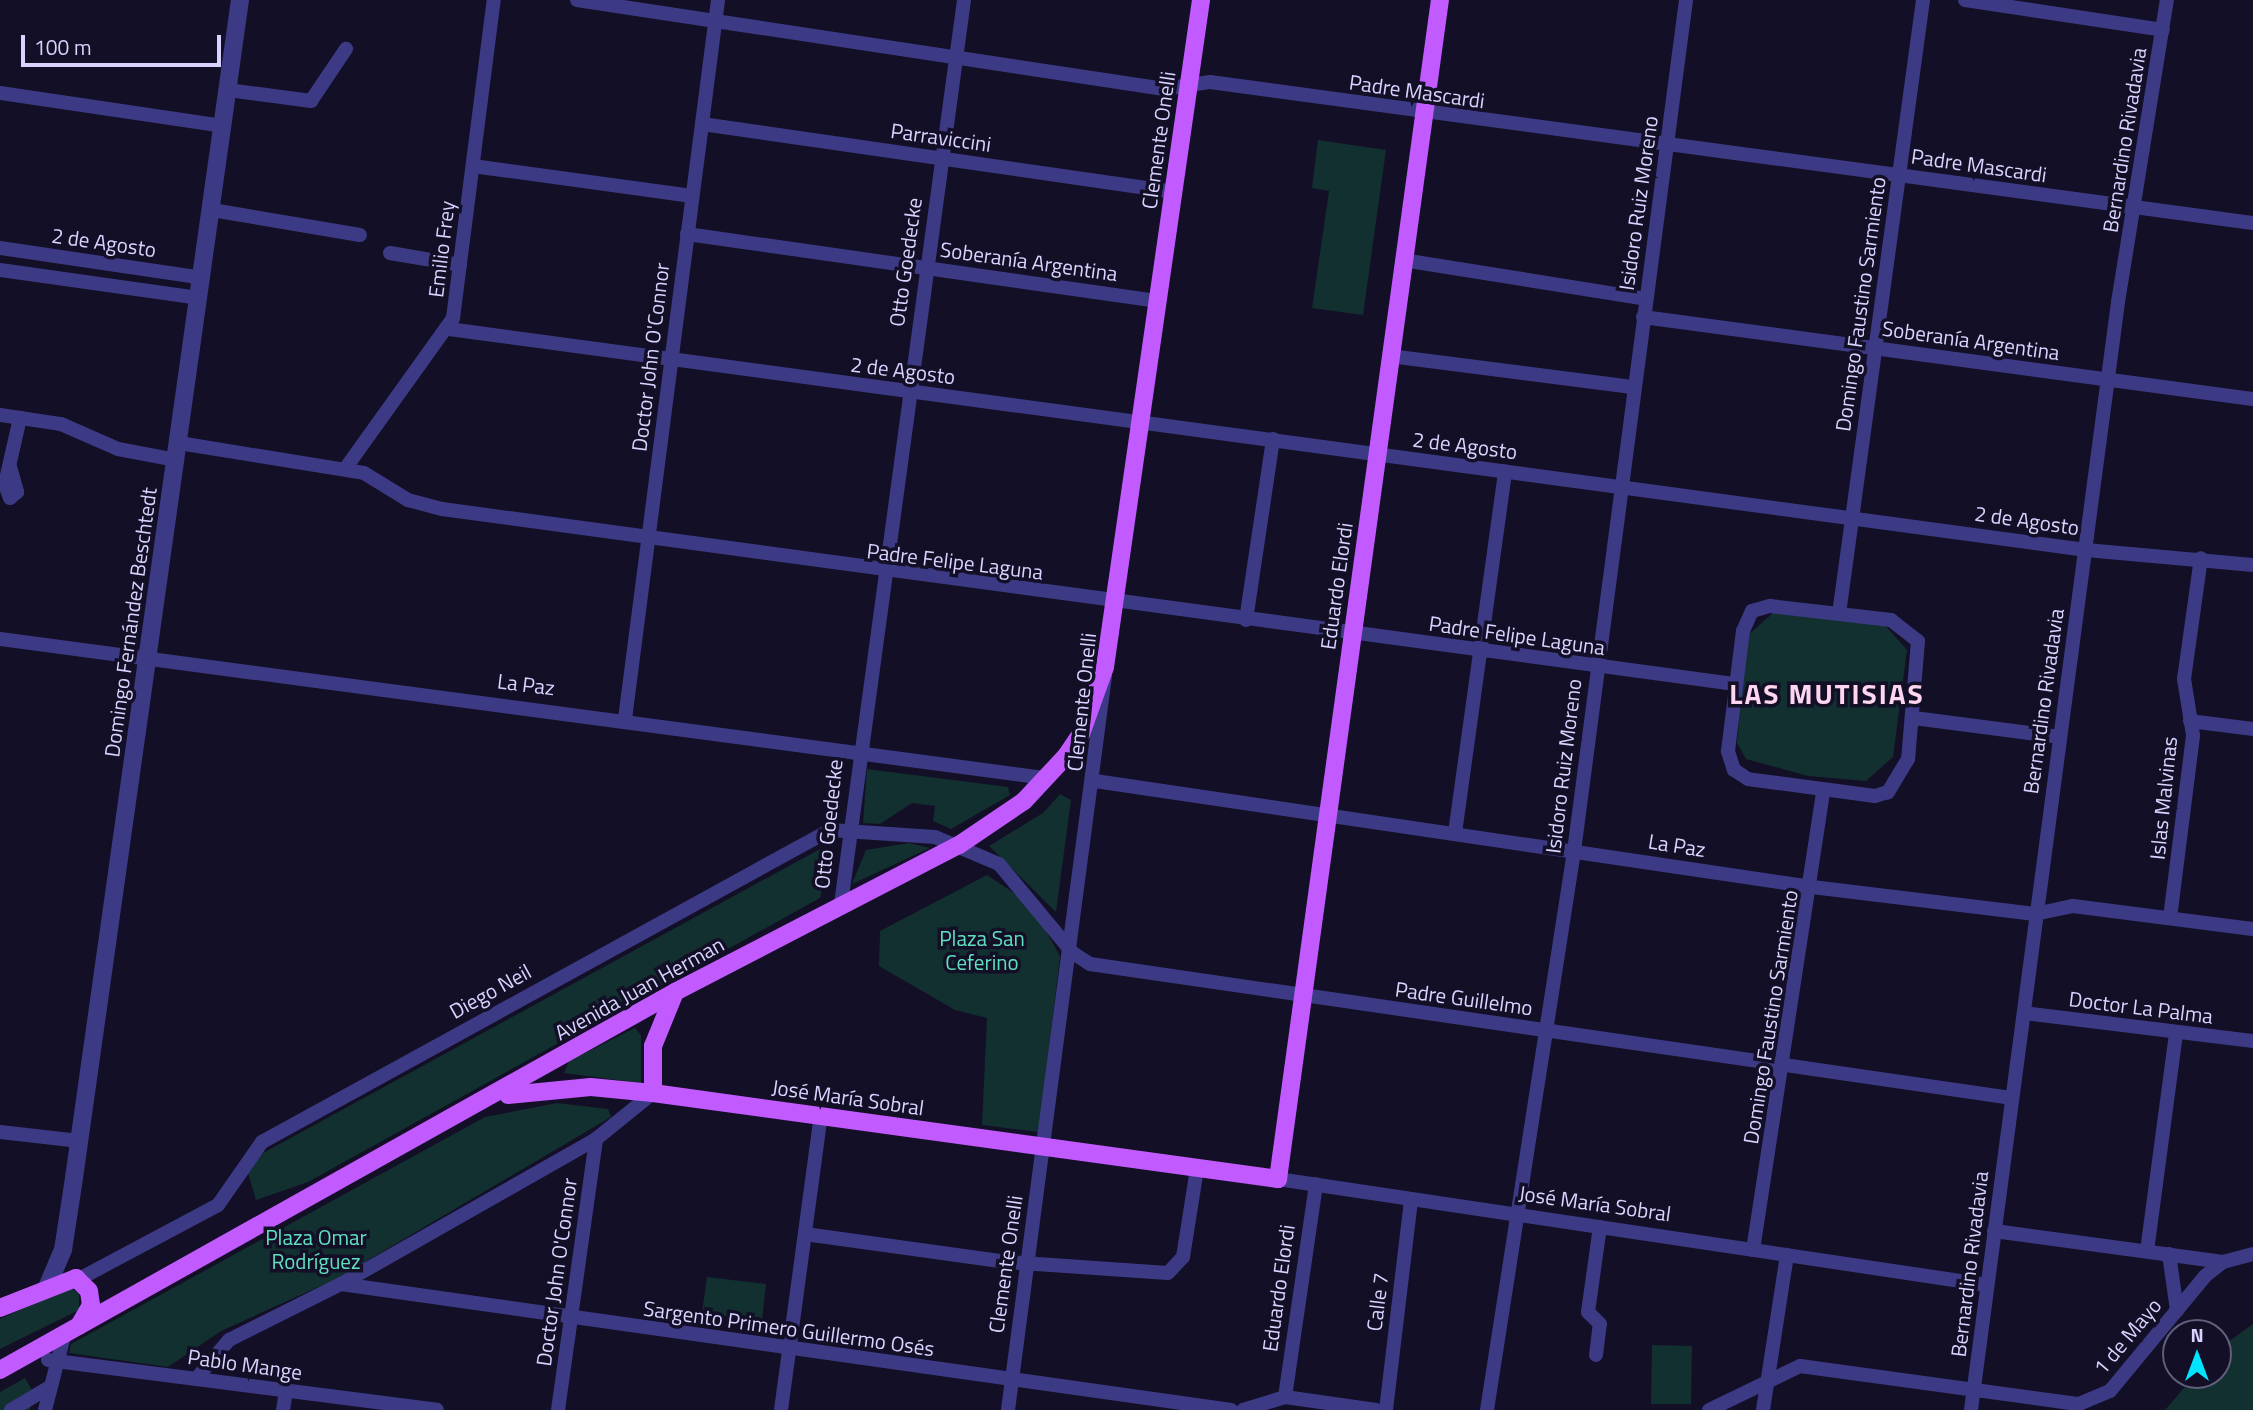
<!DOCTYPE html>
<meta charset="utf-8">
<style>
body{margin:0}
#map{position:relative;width:2253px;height:1410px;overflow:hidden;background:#130f26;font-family:"Titillium Web",sans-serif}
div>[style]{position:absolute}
.green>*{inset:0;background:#12302f}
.minor>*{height:14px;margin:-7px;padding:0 7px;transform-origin:7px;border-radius:7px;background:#3d3a85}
.tertiary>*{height:18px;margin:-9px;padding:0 9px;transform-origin:9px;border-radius:9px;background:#3d3a85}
.primary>*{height:18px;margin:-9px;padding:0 9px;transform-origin:9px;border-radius:9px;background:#c25bff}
span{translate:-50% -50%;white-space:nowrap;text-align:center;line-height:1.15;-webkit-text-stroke:7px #130f26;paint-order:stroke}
.street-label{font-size:21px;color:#d9d4ff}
.park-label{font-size:21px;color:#5fe0c0}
.district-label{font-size:28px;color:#ffd6f0;font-weight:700;letter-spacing:2px}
.north{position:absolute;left:2162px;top:1319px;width:70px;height:70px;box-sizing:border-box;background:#130f26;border:2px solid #625e7d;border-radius:50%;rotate:0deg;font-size:19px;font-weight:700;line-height:28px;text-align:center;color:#d9d4ff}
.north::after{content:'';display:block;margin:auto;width:24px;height:32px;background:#00e5ff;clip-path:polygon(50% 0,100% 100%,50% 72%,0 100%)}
.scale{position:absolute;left:21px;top:35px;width:200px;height:32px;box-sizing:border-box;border:4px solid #d9d4ff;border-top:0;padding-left:9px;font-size:21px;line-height:24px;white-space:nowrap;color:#d9d4ff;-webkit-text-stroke:5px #130f26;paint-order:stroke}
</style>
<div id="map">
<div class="green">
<div style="clip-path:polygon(1318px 140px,1386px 150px,1363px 315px,1312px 308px,1329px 191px,1312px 188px)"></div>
<div style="clip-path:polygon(1774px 612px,1885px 625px,1907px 650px,1893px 757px,1866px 781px,1808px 776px,1746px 759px,1737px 743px,1747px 636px)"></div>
<div style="clip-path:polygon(867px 769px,1008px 787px,1010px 795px,951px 829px,933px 821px,935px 806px,912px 803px,880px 824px,863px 823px)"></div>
<div style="clip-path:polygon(1060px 794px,1071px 800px,1056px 912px,989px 846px,1043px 813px)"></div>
<div style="clip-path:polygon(909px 843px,930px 848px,852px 884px,866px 850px)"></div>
<div style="clip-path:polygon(820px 849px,829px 860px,820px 898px,308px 1182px,256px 1200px,248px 1173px,263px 1153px)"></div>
<div style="clip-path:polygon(987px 875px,1031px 904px,1060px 956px,1039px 1132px,982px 1125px,987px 1018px,955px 1010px,879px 966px,880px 931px)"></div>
<div style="clip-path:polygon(635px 1028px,641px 1035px,641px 1083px,564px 1073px,569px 1061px)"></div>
<div style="clip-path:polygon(557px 1103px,608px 1109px,611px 1117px,336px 1279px,221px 1331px,168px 1367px,69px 1353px,71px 1344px,485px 1117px)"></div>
<div style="clip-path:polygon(707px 1277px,766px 1284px,762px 1321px,702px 1313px)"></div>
<div style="clip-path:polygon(70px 1287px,79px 1294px,79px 1310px,0 1349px,0 1319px)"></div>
<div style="clip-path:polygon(2253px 1324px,2253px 1410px,2165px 1410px,2195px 1375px,2218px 1375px,2218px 1349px)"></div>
<div style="clip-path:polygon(1652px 1345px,1692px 1346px,1691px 1404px,1651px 1404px)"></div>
<div style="clip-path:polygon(25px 1378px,33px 1392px,30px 1410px,0 1410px,0 1392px)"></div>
</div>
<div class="minor">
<div style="left:577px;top:0;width:594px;rotate:8.62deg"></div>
<div style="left:1164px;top:89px;width:47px;rotate:-8.7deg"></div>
<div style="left:1210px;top:82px;width:1052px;rotate:7.7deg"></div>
<div style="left:1965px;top:0;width:200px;rotate:8.6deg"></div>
<div style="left:228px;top:90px;width:84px;rotate:7.5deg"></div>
<div style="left:311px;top:101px;width:63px;rotate:-56.1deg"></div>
<div style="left:0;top:93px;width:225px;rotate:8.4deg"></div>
<div style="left:702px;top:124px;width:477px;rotate:8.2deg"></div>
<div style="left:473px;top:166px;width:221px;rotate:7.8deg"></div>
<div style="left:212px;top:210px;width:150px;rotate:9.6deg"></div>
<div style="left:687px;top:234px;width:476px;rotate:8.1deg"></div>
<div style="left:0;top:248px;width:205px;rotate:8.4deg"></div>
<div style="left:390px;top:253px;width:71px;rotate:9.7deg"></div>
<div style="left:1403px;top:260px;width:246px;rotate:9.1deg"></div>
<div style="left:0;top:270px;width:202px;rotate:8deg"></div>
<div style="left:1643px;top:317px;width:615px;rotate:7.66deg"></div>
<div style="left:449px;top:329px;width:1652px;rotate:7.69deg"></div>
<div style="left:2086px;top:550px;width:168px;rotate:5.1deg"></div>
<div style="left:1390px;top:356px;width:244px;rotate:7.3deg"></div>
<div style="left:0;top:415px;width:62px;rotate:8.4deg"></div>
<div style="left:61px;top:424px;width:62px;rotate:23.7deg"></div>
<div style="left:118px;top:449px;width:60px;rotate:10.6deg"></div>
<div style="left:179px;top:443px;width:187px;rotate:9.2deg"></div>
<div style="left:364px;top:473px;width:52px;rotate:31.5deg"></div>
<div style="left:408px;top:500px;width:35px;rotate:15deg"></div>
<div style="left:442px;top:509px;width:1305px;rotate:7.71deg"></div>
<div style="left:10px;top:467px;width:26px;rotate:74deg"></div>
<div style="left:17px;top:492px;width:9px;rotate:139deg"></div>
<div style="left:10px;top:498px;width:15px;rotate:-110deg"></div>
<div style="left:5px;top:484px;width:68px;rotate:-77.2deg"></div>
<div style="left:345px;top:469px;width:186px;rotate:-54.4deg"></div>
<div style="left:453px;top:318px;width:321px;rotate:-82.7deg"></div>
<div style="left:1770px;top:606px;width:122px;rotate:6.6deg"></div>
<div style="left:1891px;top:620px;width:34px;rotate:38deg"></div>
<div style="left:1918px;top:641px;width:118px;rotate:94.8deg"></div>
<div style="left:1908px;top:759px;width:39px;rotate:121deg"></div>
<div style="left:1888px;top:792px;width:14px;rotate:163deg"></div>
<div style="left:1875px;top:796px;width:128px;rotate:-172.4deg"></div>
<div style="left:1748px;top:779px;width:17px;rotate:-147deg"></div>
<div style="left:1734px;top:770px;width:20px;rotate:-108deg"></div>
<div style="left:1728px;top:751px;width:121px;rotate:-82.9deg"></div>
<div style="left:1743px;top:631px;width:22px;rotate:-66deg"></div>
<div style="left:1752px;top:611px;width:19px;rotate:-16deg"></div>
<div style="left:1839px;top:614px;width:620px;rotate:-82.21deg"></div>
<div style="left:1246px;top:620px;width:183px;rotate:-81.5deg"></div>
<div style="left:0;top:639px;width:1054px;rotate:7.58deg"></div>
<div style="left:1914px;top:718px;width:147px;rotate:7.4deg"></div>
<div style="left:625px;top:719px;width:725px;rotate:-82.63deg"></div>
<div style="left:2190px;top:721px;width:64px;rotate:7.2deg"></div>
<div style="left:1095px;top:781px;width:725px;rotate:8.41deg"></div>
<div style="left:1812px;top:887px;width:225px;rotate:6.9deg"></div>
<div style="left:2035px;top:914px;width:39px;rotate:-12deg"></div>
<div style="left:2073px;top:906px;width:181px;rotate:7.3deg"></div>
<div style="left:1455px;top:833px;width:365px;rotate:-82.1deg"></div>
<div style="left:841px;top:904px;width:912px;rotate:-82.25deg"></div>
<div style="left:2170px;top:918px;width:184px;rotate:-82.8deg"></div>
<div style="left:2193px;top:735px;width:57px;rotate:-99.1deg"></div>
<div style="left:2184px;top:679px;width:122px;rotate:-82deg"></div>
<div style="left:2024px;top:1013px;width:231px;rotate:7deg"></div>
<div style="left:0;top:1132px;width:80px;rotate:6.5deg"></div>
<div style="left:1278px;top:1179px;width:717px;rotate:8.5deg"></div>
<div style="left:1994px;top:1231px;width:231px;rotate:7.7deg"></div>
<div style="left:805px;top:1234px;width:204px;rotate:7.9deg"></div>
<div style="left:1007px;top:1262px;width:161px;rotate:3.9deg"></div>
<div style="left:1168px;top:1273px;width:22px;rotate:-47deg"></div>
<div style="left:1183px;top:1257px;width:89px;rotate:-81deg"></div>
<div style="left:1753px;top:1250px;width:465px;rotate:-81.3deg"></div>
<div style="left:2147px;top:1251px;width:219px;rotate:-82.4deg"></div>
<div style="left:2169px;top:1254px;width:57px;rotate:81.9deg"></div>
<div style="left:79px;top:1279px;width:157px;rotate:-28deg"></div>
<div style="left:218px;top:1205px;width:77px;rotate:-55.1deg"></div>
<div style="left:262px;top:1142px;width:648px;rotate:-28.78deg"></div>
<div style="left:830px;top:830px;width:105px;rotate:3.8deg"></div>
<div style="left:935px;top:837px;width:69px;rotate:22.9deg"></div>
<div style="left:999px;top:864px;width:116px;rotate:50.3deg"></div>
<div style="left:1073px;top:953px;width:20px;rotate:33deg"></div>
<div style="left:1090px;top:964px;width:932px;rotate:8.27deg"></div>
<div style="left:341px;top:1284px;width:899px;rotate:8.06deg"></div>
<div style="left:1596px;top:1355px;width:31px;rotate:-83deg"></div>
<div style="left:1600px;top:1324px;width:17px;rotate:-135deg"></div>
<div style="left:1588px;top:1312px;width:86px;rotate:-82deg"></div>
<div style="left:48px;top:1360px;width:392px;rotate:7.3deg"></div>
<div style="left:196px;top:1379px;width:51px;rotate:-49.8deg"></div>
<div style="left:229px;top:1340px;width:125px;rotate:-26.6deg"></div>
<div style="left:341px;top:1284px;width:293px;rotate:-29.6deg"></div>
<div style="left:596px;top:1139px;width:73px;rotate:-38.9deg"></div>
<div style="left:1285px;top:1397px;width:215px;rotate:-81.7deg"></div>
<div style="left:11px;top:1410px;width:43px;rotate:-30.7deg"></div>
<div style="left:45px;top:1410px;width:76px;rotate:-75.6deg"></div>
<div style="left:283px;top:1410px;width:19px;rotate:-81deg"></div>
<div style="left:558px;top:1410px;width:274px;rotate:-82deg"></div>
<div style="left:781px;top:1410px;width:298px;rotate:-82.3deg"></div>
<div style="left:1008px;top:1410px;width:740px;rotate:-82.47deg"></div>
<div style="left:1243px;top:1410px;width:44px;rotate:-17.2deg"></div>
<div style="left:1285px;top:1397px;width:92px;rotate:8.1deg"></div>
<div style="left:1386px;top:1410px;width:212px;rotate:-83.2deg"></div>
<div style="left:1487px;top:1410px;width:566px;rotate:-81.15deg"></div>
<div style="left:1574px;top:851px;width:858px;rotate:-82.5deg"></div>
<div style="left:1709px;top:1410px;width:101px;rotate:-25.8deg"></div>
<div style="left:1800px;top:1366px;width:282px;rotate:7.8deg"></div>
<div style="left:2079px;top:1404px;width:34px;rotate:-23deg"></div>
<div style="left:2110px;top:1391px;width:149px;rotate:-50.4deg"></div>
<div style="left:2205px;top:1276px;width:23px;rotate:-38deg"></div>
<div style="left:2223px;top:1262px;width:31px;rotate:-15deg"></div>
<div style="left:1763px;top:1410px;width:157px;rotate:-81.2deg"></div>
<div style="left:1971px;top:1410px;width:1118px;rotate:-82.44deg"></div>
<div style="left:2118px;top:302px;width:306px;rotate:-80.8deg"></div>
</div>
<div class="tertiary">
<div style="left:48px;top:1285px;width:38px;rotate:-67deg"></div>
<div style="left:63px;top:1250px;width:73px;rotate:-81.3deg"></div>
<div style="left:74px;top:1178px;width:1190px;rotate:-81.98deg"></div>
</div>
<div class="primary">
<div style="left:653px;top:1093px;width:47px;rotate:-90deg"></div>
<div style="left:653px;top:1046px;width:58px;rotate:-67.8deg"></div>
<div style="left:508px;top:1095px;width:83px;rotate:-5.5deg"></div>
<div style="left:591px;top:1087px;width:62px;rotate:5.5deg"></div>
<div style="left:653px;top:1093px;width:631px;rotate:7.83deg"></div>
<div style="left:1278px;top:1179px;width:1190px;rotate:-82.18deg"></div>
<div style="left:0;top:1308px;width:82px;rotate:-21.5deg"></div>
<div style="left:76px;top:1278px;width:18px;rotate:45deg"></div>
<div style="left:89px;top:1291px;width:14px;rotate:82deg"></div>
<div style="left:91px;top:1305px;width:24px;rotate:120deg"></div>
<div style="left:0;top:1370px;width:774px;rotate:-29.25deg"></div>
<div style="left:675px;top:992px;width:320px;rotate:-27.4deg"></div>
<div style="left:959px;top:845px;width:78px;rotate:-34.1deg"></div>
<div style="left:1024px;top:801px;width:62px;rotate:-47deg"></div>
<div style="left:1066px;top:756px;width:27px;rotate:-56deg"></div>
<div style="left:1081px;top:734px;width:71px;rotate:-70.3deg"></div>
<div style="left:1105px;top:667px;width:674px;rotate:-81.81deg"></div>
</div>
<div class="street-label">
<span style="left:1417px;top:91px;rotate:8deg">Padre Mascardi</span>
<span style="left:941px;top:137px;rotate:8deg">Parraviccini</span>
<span style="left:1158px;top:140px;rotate:-82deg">Clemente Onelli</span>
<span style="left:2124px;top:140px;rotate:-81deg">Bernardino Rivadavia</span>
<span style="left:1979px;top:165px;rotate:8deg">Padre Mascardi</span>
<span style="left:1638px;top:203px;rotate:-82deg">Isidoro Ruiz Moreno</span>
<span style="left:104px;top:242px;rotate:8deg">2 de Agosto</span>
<span style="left:441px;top:249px;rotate:-83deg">Emilio Frey</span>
<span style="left:1029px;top:261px;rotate:8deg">Soberanía Argentina</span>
<span style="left:905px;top:262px;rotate:-82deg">Otto Goedecke</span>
<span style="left:1860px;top:304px;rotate:-82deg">Domingo Faustino Sarmiento</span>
<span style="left:1971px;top:340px;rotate:8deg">Soberanía Argentina</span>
<span style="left:650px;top:357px;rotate:-83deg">Doctor John O'Connor</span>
<span style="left:903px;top:370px;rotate:7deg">2 de Agosto</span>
<span style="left:1465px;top:445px;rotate:7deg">2 de Agosto</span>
<span style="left:2027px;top:520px;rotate:8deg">2 de Agosto</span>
<span style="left:955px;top:561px;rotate:7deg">Padre Felipe Laguna</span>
<span style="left:1336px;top:586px;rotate:-82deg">Eduardo Elordi</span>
<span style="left:130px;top:622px;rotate:-82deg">Domingo Fernández Beschtedt</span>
<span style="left:1517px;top:635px;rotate:8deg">Padre Felipe Laguna</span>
<span style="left:526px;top:684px;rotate:7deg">La Paz</span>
<span style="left:2043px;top:701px;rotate:-82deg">Bernardino Rivadavia</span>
<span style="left:1081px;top:702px;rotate:-84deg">Clemente Onelli</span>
<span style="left:1563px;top:766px;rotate:-83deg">Isidoro Ruiz Moreno</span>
<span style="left:2163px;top:798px;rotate:-84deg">Islas Malvinas</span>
<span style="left:828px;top:824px;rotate:-84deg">Otto Goedecke</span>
<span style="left:1677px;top:845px;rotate:9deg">La Paz</span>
<span style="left:639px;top:988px;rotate:-29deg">Avenida Juan Herman</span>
<span style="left:490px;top:991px;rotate:-29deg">Diego Neil</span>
<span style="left:1464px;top:998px;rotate:8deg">Padre Guillelmo</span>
<span style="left:2141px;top:1007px;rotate:7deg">Doctor La Palma</span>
<span style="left:1770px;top:1017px;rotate:-81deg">Domingo Faustino Sarmiento</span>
<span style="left:848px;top:1097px;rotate:8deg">José María Sobral</span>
<span style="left:1595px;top:1203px;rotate:8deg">José María Sobral</span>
<span style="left:1005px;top:1264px;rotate:-82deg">Clemente Onelli</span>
<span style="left:1969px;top:1264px;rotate:-83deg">Bernardino Rivadavia</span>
<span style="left:556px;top:1272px;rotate:-82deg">Doctor John O'Connor</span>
<span style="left:1278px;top:1288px;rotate:-82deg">Eduardo Elordi</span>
<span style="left:1377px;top:1302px;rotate:-83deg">Calle 7</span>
<span style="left:789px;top:1328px;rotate:8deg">Sargento Primero Guillermo Osés</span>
<span style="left:2127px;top:1336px;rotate:-50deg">1 de Mayo</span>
<span style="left:245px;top:1364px;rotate:8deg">Pablo Mange</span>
</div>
<div class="park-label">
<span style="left:982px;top:950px">Plaza San<br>Ceferino</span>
<span style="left:316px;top:1249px">Plaza Omar<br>Rodríguez</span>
</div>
<div class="district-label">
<span style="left:1827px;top:694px">LAS MUTISIAS</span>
</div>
<div class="north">N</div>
<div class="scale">100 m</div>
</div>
